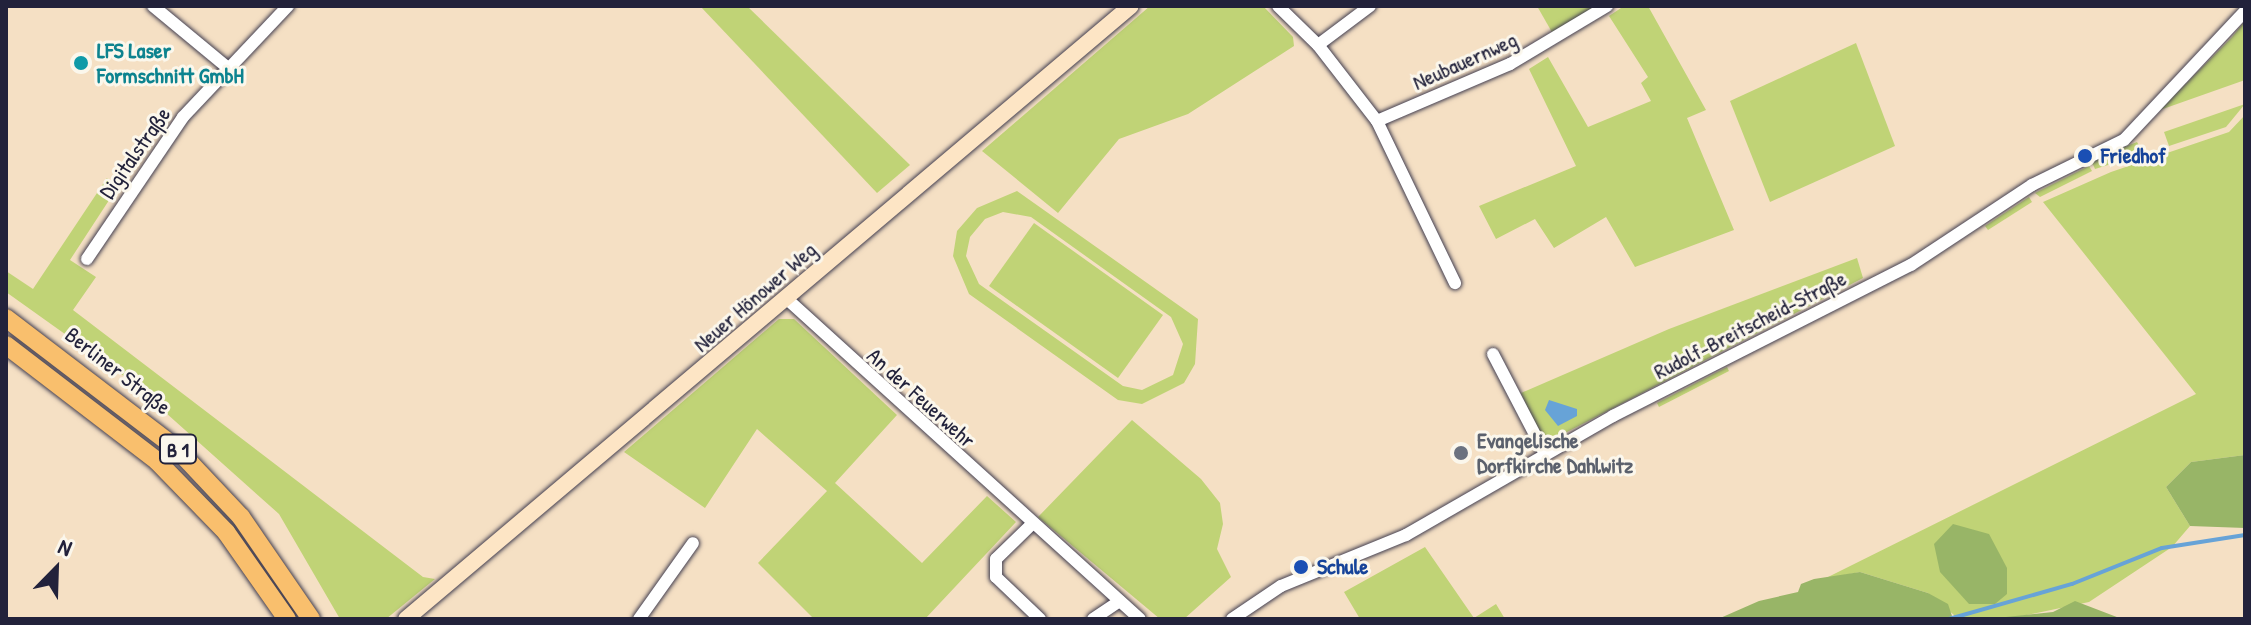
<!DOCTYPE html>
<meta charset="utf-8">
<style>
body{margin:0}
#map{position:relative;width:2251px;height:625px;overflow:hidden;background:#f5e0c4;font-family:"Patrick Hand",sans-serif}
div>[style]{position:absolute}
.green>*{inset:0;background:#c0d376}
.forest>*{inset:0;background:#98b567}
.water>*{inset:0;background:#67a3d7}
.stream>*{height:4px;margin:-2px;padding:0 2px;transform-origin:2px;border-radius:2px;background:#67a3d7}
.roads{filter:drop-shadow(0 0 2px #423e50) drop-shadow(0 0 2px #423e50)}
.minor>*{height:12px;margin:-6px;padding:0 6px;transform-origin:6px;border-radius:6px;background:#fff}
.secondary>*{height:16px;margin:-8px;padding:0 8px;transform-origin:8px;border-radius:8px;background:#fde5c5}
.primary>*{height:18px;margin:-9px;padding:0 9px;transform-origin:9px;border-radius:9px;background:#f9bf6d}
.dots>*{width:22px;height:22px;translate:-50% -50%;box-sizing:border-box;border:4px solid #fbf7ec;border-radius:50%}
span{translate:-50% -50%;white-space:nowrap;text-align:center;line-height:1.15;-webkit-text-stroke:6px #fbf7ec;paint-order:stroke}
.shield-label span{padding:2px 6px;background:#fbf7ec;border:2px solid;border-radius:6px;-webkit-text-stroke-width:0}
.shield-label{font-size:20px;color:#22223b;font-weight:700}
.culture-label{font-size:22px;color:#0d838f;font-weight:700}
.left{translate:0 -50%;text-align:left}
.street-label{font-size:22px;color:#22223b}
.transit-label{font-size:22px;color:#164399;font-weight:700}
.worship-label{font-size:22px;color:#5b616d;font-weight:700}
.frame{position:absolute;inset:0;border:8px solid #22223b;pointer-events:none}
.north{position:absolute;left:16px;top:529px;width:80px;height:80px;-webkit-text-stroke:6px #fbf7ec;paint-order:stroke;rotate:23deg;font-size:22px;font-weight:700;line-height:32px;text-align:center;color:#22223b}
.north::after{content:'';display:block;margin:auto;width:28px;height:36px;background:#22223b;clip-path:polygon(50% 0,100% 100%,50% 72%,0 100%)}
</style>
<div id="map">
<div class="green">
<div style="clip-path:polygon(700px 6px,747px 6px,910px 165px,877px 193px)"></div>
<div style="clip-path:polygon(1150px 6px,1263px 6px,1293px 37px,1294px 46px,1188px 114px,1119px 139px,1058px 213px,982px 151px)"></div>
<div style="clip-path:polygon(1537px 6px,1597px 6px,1553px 34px)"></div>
<div style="clip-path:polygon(1624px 6px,1648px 6px,1706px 110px,1687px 118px,1734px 230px,1635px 267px,1606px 217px,1554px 248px,1535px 219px,1496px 239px,1479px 206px,1576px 166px,1529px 69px,1548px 57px,1588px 127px,1651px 101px,1641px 83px,1648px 77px,1609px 16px)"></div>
<div style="clip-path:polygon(2245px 21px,2245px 80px,2160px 110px,2232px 37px)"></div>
<div style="clip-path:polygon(1856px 43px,1895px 146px,1770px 202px,1730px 101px)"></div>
<div style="clip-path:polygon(2245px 104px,2226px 127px,2169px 146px,2164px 132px)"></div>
<div style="clip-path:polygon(2245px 115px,2245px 455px,2191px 462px,2166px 487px,2190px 526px,2172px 547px,2089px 602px,2017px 617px,1953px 619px,1954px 615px,1928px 593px,1860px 572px,1824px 579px,2196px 394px,2043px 202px,2111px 172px,2229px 132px)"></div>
<div style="clip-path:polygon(2137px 142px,2144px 154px,2095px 169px,2091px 160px)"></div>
<div style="clip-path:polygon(2089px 166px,2092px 171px,2040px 197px,2035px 193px)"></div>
<div style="clip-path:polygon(107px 178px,117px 188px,70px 260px,96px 277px,73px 310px,423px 577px,435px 579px,386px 619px,340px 619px,279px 514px,128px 379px,6px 292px,6px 271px,33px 289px)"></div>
<div style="clip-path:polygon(evenodd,1017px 191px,1198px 319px,1195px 364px,1184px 383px,1142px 404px,1118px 400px,969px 294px,953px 256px,957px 231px,977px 208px,1017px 191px,1003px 212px,1031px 217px,1171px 317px,1183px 344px,1173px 375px,1142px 390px,1123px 386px,979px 284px,966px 256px,970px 237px,985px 219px,1003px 212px)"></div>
<div style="clip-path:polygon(2029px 197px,2032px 202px,1988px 230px,1985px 226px)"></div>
<div style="clip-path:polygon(1034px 223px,1163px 315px,1118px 378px,989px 286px)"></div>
<div style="clip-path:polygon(1857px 258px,1863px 278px,1544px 444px,1521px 393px,1669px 329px)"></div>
<div style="clip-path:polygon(779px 319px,794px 319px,897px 415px,835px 483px,922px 563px,987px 496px,1016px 522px,925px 619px,814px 619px,758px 563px,827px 491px,757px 429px,705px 508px,624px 452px)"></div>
<div style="clip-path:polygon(1727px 367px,1729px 371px,1659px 407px,1657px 403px)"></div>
<div style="clip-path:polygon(1132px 420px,1201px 479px,1220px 503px,1223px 524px,1217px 549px,1231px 577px,1184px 619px,1160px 619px,1038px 517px)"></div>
<div style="clip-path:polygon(1425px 547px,1474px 618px,1496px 604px,1505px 619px,1360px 619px,1344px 592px)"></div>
</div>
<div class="forest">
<div style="clip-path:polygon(2245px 455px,2245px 528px,2190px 526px,2166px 487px,2191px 462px)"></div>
<div style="clip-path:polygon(1953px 524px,1989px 534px,1997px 549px,2007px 568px,2007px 594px,1995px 604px,1969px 604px,1940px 572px,1934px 544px)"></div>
<div style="clip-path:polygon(1860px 572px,1928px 593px,1948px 604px,1953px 619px,1718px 619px,1759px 601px,1798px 592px,1801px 584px,1814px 579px)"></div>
<div style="clip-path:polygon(2075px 601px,2122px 619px,1987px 619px,2053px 612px)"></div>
</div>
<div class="water">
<div style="clip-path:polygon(1549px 400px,1577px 409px,1577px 416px,1558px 426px,1545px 410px)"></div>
</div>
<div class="stream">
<div style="left:1949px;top:619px;width:128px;rotate:-15.9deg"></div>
<div style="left:2072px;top:584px;width:97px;rotate:-21.8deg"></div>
<div style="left:2162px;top:548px;width:84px;rotate:-8.9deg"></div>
</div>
<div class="roads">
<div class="minor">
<div style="left:153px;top:6px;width:97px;rotate:39.6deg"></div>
<div style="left:1278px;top:6px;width:56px;rotate:44.3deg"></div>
<div style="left:1318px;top:45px;width:96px;rotate:52.2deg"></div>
<div style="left:1377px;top:121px;width:180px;rotate:64.3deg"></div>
<div style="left:1318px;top:45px;width:65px;rotate:-36.9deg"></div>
<div style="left:1377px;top:121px;width:145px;rotate:-23.2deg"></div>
<div style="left:1510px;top:64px;width:113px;rotate:-30.9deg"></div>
<div style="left:87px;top:259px;width:171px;rotate:-55.9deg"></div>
<div style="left:183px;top:117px;width:153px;rotate:-46.6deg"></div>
<div style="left:787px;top:299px;width:476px;rotate:42.2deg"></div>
<div style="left:1493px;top:354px;width:113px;rotate:62.5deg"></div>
<div style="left:1032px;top:524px;width:50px;rotate:135.8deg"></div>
<div style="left:996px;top:559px;width:18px;rotate:90deg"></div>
<div style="left:996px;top:577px;width:61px;rotate:43.7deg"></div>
<div style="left:639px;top:619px;width:93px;rotate:-54.6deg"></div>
<div style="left:1093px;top:619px;width:32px;rotate:-34deg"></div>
<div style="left:1232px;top:619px;width:59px;rotate:-34deg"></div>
<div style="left:1281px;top:586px;width:135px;rotate:-22.2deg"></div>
<div style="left:1406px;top:535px;width:239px;rotate:-29.9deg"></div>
<div style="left:1613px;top:416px;width:334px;rotate:-26.9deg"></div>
<div style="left:1911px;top:265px;width:145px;rotate:-33.5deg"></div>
<div style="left:2032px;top:185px;width:102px;rotate:-26.1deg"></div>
<div style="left:2124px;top:140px;width:177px;rotate:-46.8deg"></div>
</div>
<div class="secondary">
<div style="left:406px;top:619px;width:949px;rotate:-40.22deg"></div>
</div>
<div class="primary">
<div style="left:6px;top:318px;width:213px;rotate:37.4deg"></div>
<div style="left:175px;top:447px;width:96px;rotate:46.7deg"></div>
<div style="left:241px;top:517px;width:124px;rotate:55.5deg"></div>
<div style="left:6px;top:345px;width:190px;rotate:37.5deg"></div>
<div style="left:157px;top:461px;width:99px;rotate:45.8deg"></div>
<div style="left:226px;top:532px;width:106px;rotate:55deg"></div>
</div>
</div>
<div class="dots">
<div style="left:81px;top:63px;background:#0f9aa8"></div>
<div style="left:2085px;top:156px;background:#1a4fb4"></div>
<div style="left:1461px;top:453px;background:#6b7280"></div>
<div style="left:1301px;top:567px;background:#1a4fb4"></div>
</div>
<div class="shield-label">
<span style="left:178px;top:449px">B 1</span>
</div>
<div class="culture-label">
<span class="left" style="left:97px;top:63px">LFS Laser<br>Formschnitt GmbH</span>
</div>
<div class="street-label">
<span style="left:1465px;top:61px;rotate:-24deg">Neubauernweg</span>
<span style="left:135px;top:153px;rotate:-55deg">Digitalstraße</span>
<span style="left:755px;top:297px;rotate:-41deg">Neuer Hönower Weg</span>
<span style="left:1750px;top:325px;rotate:-27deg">Rudolf-Breitscheid-Straße</span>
<span style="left:118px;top:371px;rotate:38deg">Berliner Straße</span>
<span style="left:921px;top:398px;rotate:42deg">An der Feuerwehr</span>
</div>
<div class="transit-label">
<span class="left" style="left:2101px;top:156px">Friedhof</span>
<span class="left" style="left:1317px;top:567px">Schule</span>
</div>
<div class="worship-label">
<span class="left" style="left:1477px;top:453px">Evangelische<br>Dorfkirche Dahlwitz</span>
</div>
<div class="frame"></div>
<div class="north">N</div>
</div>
